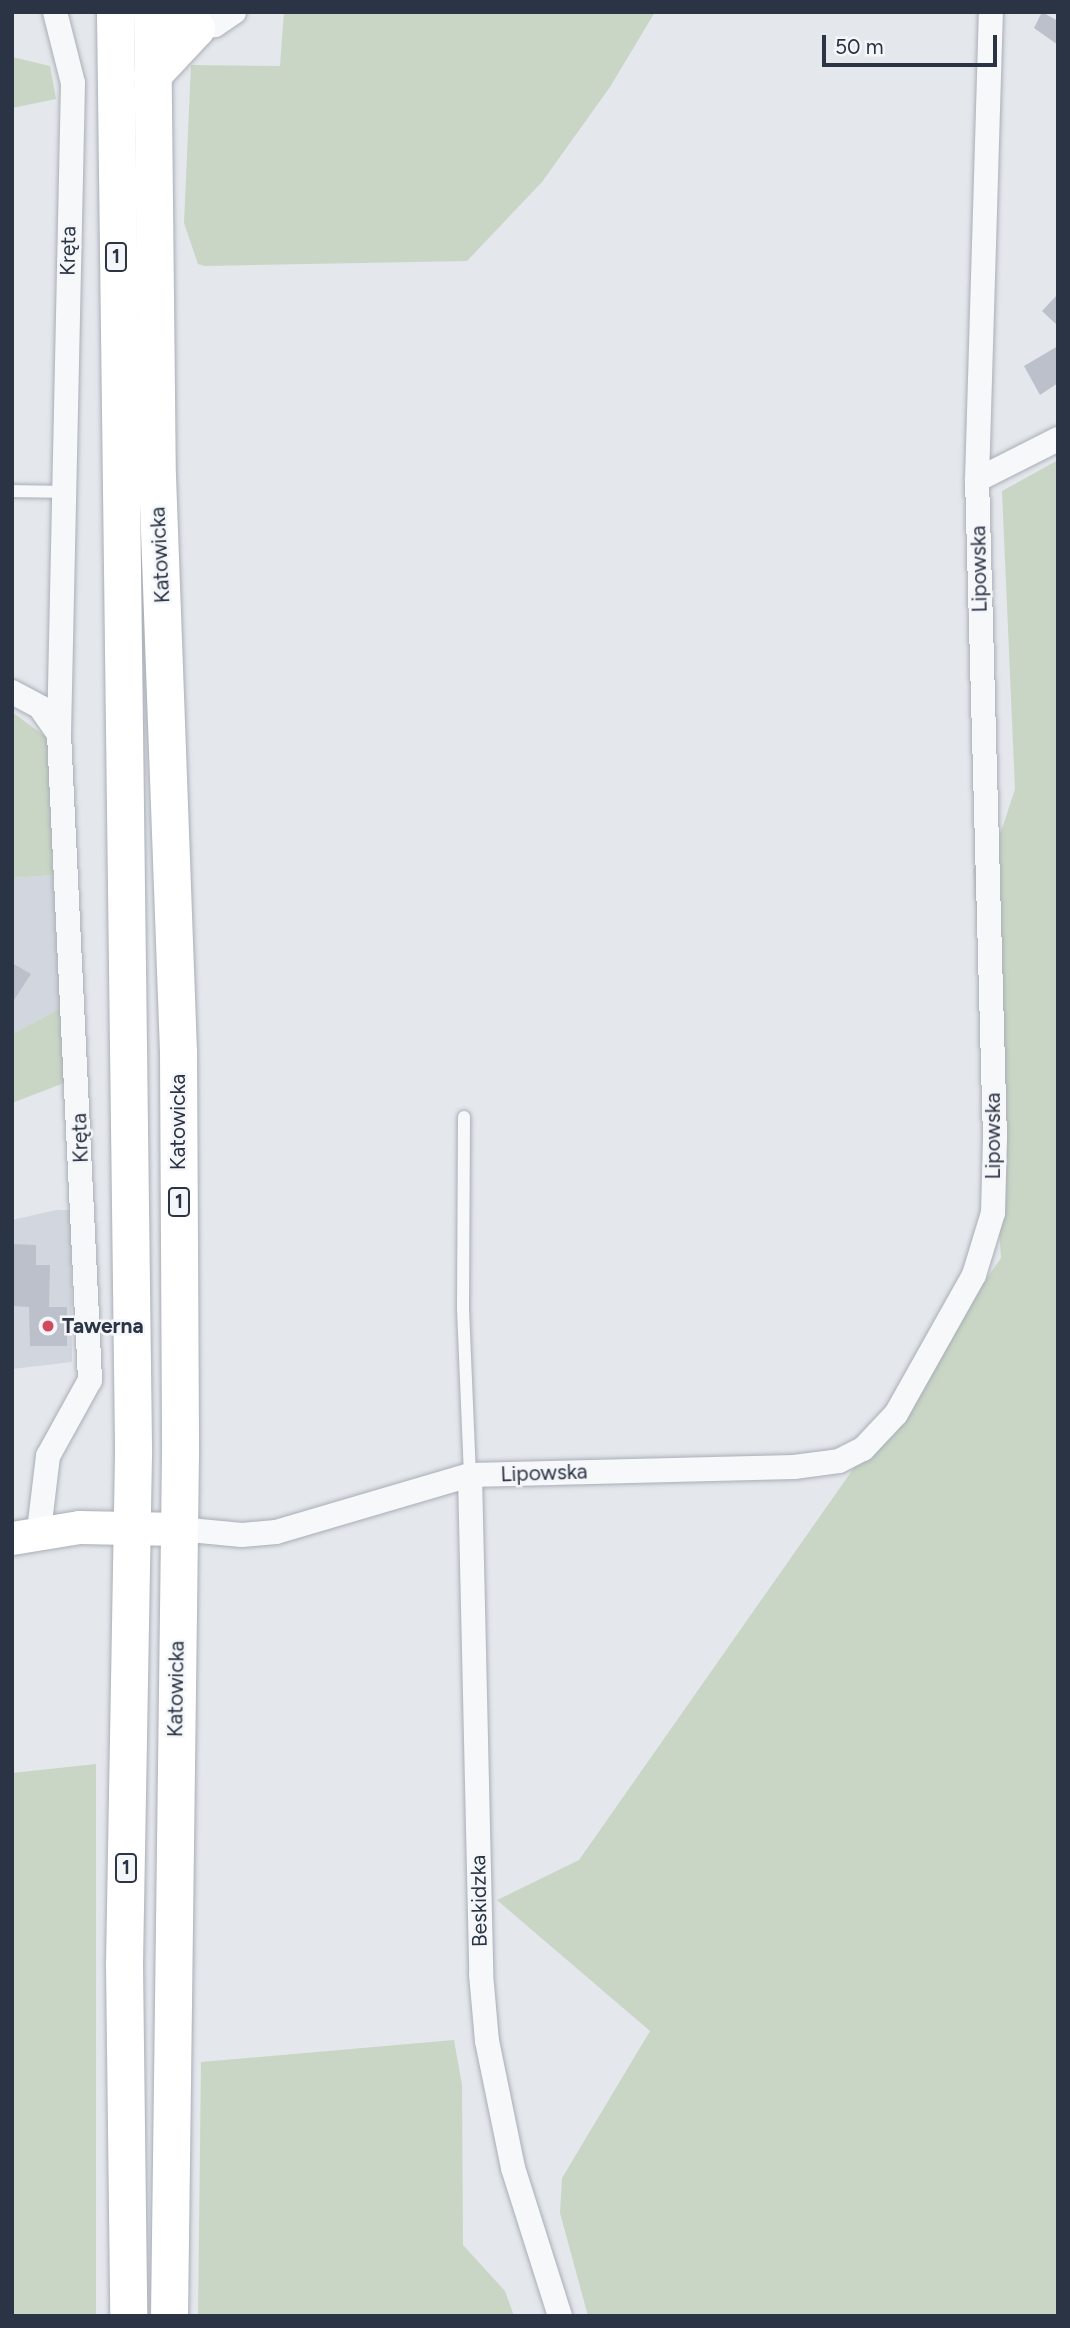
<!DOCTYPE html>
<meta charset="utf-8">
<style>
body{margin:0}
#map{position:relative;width:1070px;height:2328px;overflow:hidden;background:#e4e7ec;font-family:Figtree,sans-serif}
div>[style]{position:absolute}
.built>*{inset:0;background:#d2d6de}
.green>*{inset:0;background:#c9d6c5}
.building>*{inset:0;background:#bbc0ca}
.roads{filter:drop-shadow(0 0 2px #a9aeb7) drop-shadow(0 0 2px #a9aeb7)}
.lane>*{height:12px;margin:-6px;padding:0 6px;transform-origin:6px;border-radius:6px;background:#f7f8fa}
.street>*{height:24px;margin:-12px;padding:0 12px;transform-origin:12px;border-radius:12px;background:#f7f8fa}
.secondary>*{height:33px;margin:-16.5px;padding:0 16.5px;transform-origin:16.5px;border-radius:16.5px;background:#fff}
.primary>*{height:37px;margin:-18.5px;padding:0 18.5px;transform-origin:18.5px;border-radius:18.5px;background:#fff}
.dots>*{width:19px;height:19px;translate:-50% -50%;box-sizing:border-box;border:4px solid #f4f6f9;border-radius:50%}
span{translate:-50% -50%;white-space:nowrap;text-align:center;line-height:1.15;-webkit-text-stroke:5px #f4f6f9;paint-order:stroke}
.shield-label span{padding:2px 5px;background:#f4f6f9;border:2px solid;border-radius:5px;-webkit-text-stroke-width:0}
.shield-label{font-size:19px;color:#2b3445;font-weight:700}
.street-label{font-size:21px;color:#2b3445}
.poi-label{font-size:21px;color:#2b3445;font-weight:700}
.left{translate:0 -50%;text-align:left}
.frame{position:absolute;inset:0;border:14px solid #2b3445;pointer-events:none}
.scale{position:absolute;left:822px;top:35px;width:175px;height:32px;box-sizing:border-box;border:4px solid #2b3445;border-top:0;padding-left:9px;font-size:21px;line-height:24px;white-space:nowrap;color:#2b3445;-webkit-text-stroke:5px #f4f6f9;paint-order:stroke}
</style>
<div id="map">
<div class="built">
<div style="clip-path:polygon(53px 875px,60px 1009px,12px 1034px,12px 878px)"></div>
<div style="clip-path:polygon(56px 1210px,71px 1210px,72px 1362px,12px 1369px,12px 1220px)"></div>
</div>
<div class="green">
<div style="clip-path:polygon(284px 12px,655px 12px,610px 87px,542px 182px,467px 261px,205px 266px,198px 264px,184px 223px,191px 65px,280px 66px)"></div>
<div style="clip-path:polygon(12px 57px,50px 66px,56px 99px,12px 108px)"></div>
<div style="clip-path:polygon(1058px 460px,1058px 2316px,588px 2316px,560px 2213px,562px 2178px,650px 2031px,497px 1900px,579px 1860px,1001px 1258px,973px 869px,1001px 832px,1015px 789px,1002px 491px)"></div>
<div style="clip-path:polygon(12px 712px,49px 739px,53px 875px,12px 878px)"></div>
<div style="clip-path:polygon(60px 1009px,64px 1083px,12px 1103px,12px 1034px)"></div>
<div style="clip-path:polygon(96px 1764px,96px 2316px,12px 2316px,12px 1773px)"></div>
<div style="clip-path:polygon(454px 2040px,462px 2085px,463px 2245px,505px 2291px,514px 2316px,198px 2316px,201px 2062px)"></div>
</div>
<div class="building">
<div style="clip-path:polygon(1042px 12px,1058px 21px,1058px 45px,1034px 28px)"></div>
<div style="clip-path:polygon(1058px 294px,1058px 326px,1042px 311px)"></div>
<div style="clip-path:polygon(1058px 346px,1058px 383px,1040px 395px,1024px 366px)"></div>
<div style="clip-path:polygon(12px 963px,31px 974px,12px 1003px)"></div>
<div style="clip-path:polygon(12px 1244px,36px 1245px,36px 1265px,50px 1265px,49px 1307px,67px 1307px,67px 1346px,30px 1346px,29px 1307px,12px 1306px)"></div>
</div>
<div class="roads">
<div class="lane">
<div style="left:12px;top:491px;width:55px;rotate:1deg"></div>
<div style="left:464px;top:1117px;width:192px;rotate:90.3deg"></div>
<div style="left:463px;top:1309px;width:166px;rotate:87.6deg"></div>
</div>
<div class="street">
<div style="left:55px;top:12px;width:73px;rotate:75.8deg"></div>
<div style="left:73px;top:83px;width:651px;rotate:91.23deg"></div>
<div style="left:196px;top:28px;width:19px;rotate:-9deg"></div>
<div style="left:215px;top:25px;width:23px;rotate:-34deg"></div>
<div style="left:977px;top:480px;width:468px;rotate:-88.3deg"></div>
<div style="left:12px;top:692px;width:32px;rotate:28deg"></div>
<div style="left:40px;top:707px;width:33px;rotate:55deg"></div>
<div style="left:59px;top:734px;width:647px;rotate:87.25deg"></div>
<div style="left:90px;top:1380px;width:87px;rotate:118.9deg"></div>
<div style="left:48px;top:1456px;width:75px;rotate:96.9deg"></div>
<div style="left:470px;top:1475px;width:499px;rotate:88.7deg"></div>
<div style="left:481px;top:1974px;width:67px;rotate:84.9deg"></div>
<div style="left:487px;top:2041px;width:130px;rotate:78.4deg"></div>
<div style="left:513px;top:2168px;width:155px;rotate:72.4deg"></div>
<div style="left:179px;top:1529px;width:63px;rotate:5.4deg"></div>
<div style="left:242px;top:1535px;width:34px;rotate:-5deg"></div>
<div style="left:276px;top:1532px;width:202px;rotate:-16.4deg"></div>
<div style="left:470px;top:1475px;width:324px;rotate:-1.4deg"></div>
<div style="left:794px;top:1467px;width:45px;rotate:-7.6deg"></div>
<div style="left:839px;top:1461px;width:27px;rotate:-27deg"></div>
<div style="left:863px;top:1449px;width:48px;rotate:-46.7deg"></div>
<div style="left:896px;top:1414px;width:159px;rotate:-60.7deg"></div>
<div style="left:974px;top:1275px;width:65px;rotate:-73deg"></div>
<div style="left:993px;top:1213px;width:74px;rotate:-88.5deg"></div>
<div style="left:995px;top:1139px;width:659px;rotate:-91.56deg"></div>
<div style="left:977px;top:480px;width:91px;rotate:-26.8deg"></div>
</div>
<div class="secondary">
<div style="left:12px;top:1538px;width:68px;rotate:-9.3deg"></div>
<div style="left:79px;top:1527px;width:100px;rotate:1.1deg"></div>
</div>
<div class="primary">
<div style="left:115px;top:12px;width:1442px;rotate:89.28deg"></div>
<div style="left:133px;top:1454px;width:510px;rotate:91.01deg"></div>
<div style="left:124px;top:1964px;width:352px;rotate:89.3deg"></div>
<div style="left:152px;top:12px;width:464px;rotate:89.4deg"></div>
<div style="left:157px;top:476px;width:576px;rotate:87.91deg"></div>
<div style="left:178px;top:1052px;width:402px;rotate:89.7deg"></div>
<div style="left:180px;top:1454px;width:862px;rotate:90.73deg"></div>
<div style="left:152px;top:75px;width:64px;rotate:-46.9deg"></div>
<div style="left:196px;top:28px;width:23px;rotate:-135deg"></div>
</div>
</div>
<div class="dots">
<div style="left:48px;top:1326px;background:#d1495b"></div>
</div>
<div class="shield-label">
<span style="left:116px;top:257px">1</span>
<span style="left:179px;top:1202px">1</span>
<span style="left:126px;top:1868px">1</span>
</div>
<div class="street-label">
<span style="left:68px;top:251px;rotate:-89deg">Kręta</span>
<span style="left:160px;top:555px;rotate:-93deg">Katowicka</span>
<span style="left:979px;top:569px;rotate:-91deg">Lipowska</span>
<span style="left:178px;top:1122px;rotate:-90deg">Katowicka</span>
<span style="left:993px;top:1136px;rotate:-90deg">Lipowska</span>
<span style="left:80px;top:1138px;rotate:-92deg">Kręta</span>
<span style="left:544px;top:1473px;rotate:-2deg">Lipowska</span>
<span style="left:176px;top:1689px;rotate:-89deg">Katowicka</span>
<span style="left:479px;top:1901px;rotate:-91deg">Beskidzka</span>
</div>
<div class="poi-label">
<span class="left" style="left:62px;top:1326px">Tawerna</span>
</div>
<div class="frame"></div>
<div class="scale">50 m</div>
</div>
